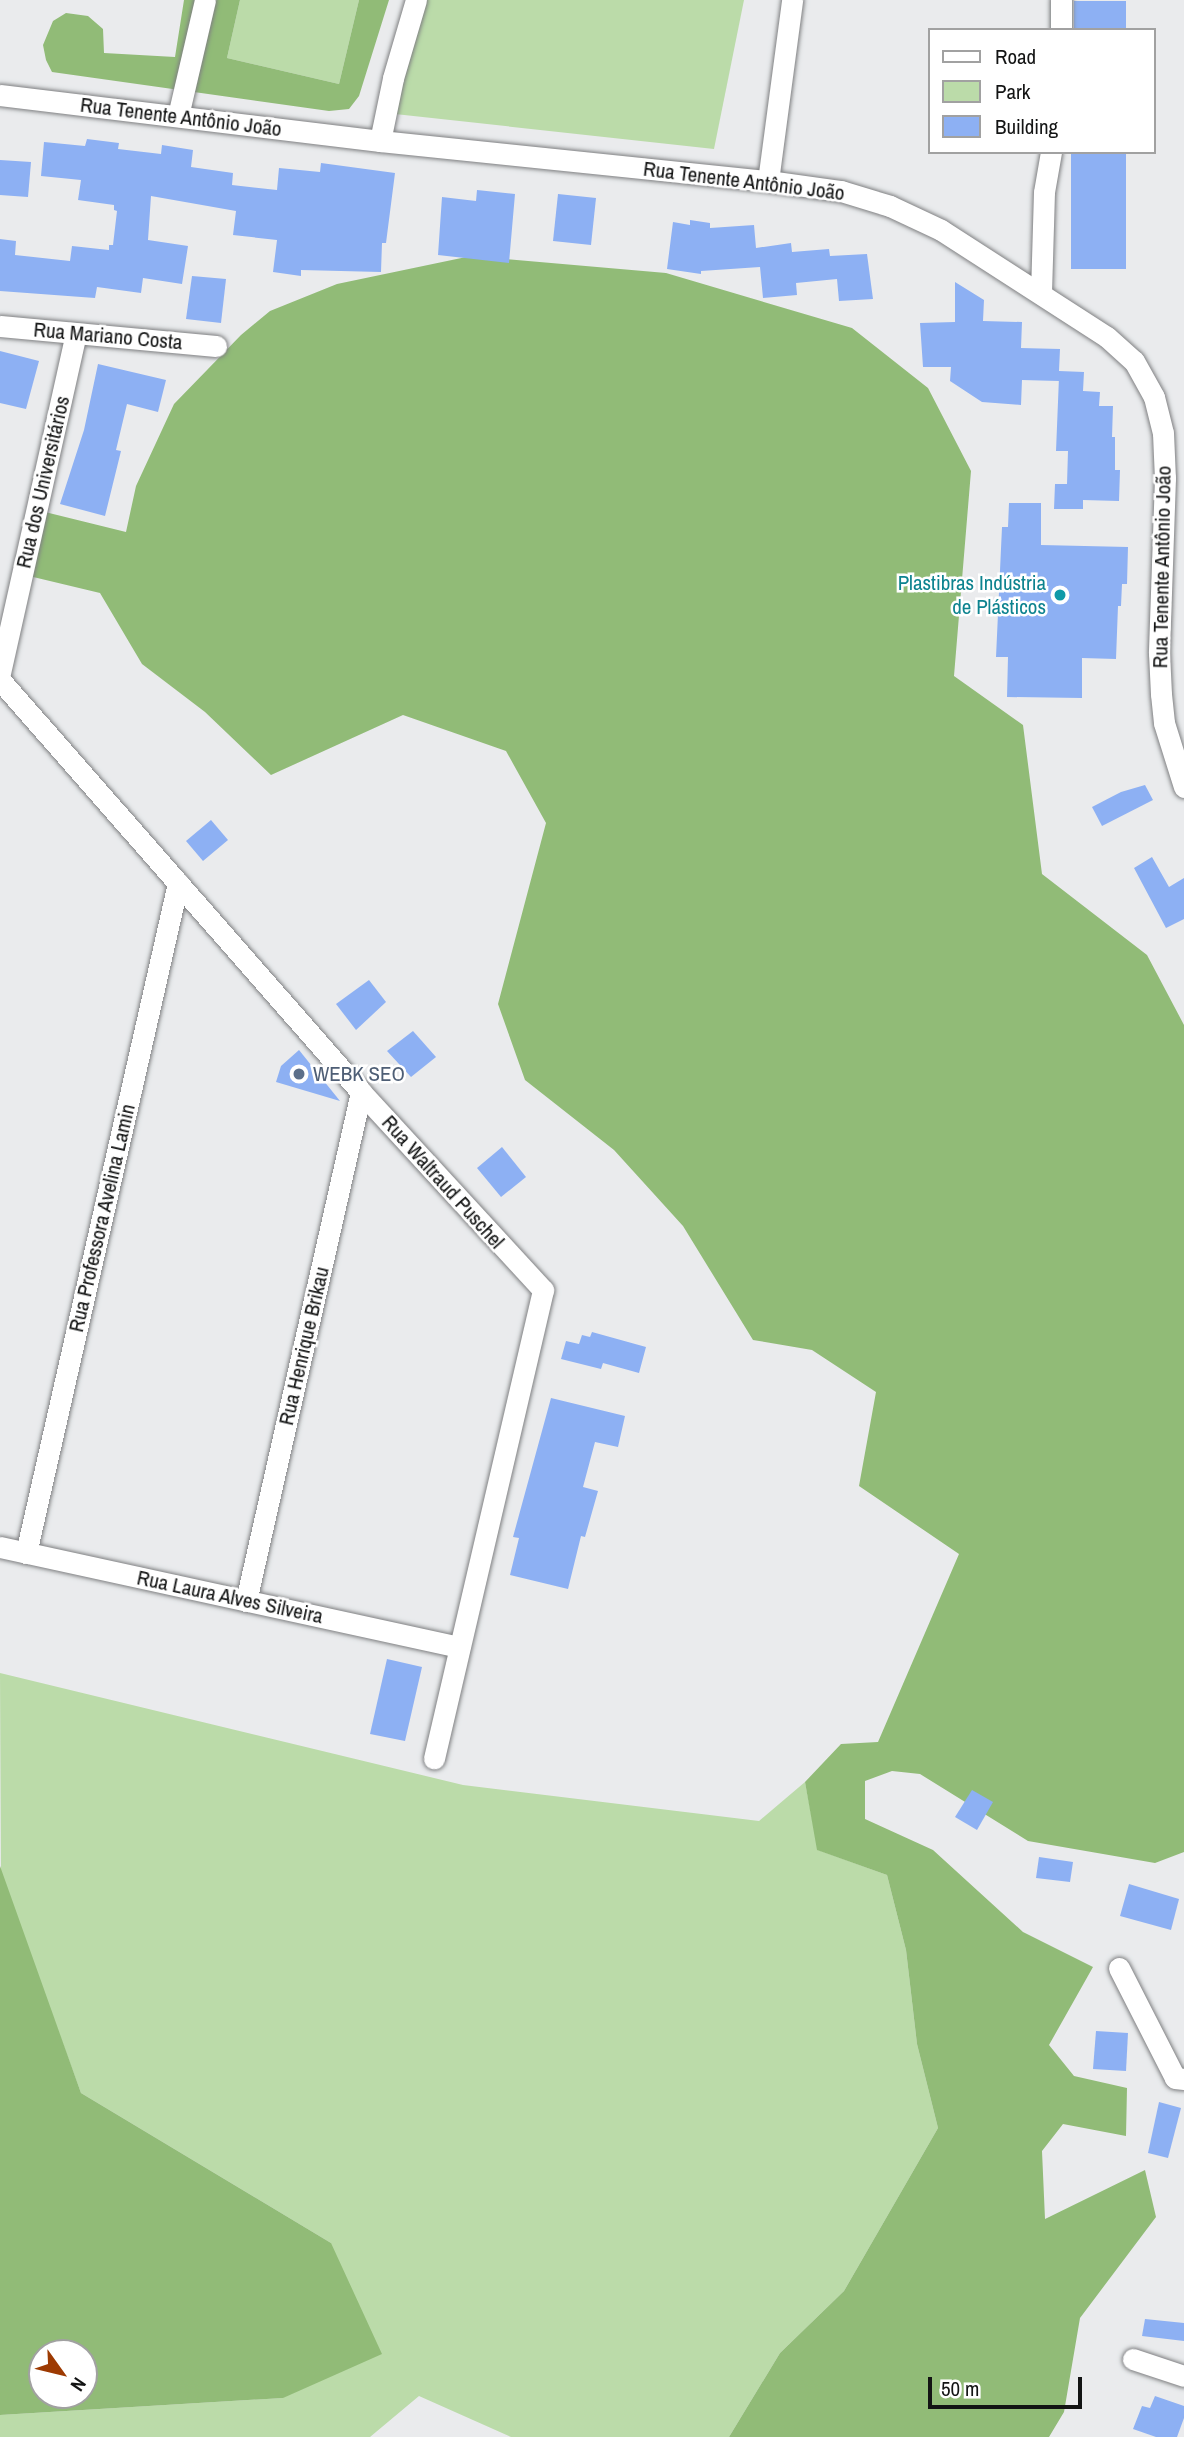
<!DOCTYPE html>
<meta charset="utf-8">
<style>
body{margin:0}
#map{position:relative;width:1184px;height:2437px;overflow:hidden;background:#eaebed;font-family:"Archivo Narrow",sans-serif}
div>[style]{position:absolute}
.green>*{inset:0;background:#bbdba9}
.forest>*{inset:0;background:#91bb77}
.building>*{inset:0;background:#8db0f3}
.roads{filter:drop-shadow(0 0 2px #7f8082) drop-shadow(0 0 2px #7f8082)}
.minor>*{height:21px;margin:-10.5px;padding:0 10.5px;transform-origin:10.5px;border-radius:10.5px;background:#fff}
.dots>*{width:19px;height:19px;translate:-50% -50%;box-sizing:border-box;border:4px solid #fff;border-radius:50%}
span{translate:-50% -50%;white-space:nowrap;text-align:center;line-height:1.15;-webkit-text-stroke:5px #fff;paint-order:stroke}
.street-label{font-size:21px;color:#131414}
.culture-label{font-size:21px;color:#0d838f}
.right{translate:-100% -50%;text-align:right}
.service-label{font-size:21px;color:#4e5e75}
.left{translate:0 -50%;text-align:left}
.legend{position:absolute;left:928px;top:28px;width:228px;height:126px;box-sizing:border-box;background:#fff;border:2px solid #a1a1a1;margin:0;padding:9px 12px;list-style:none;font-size:21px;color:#131414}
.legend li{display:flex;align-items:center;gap:14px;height:35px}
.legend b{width:35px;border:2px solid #a1a1a1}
.north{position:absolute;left:28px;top:2339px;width:70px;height:70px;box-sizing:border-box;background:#fff;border:2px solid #a1a1a1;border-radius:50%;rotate:124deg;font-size:19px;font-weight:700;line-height:28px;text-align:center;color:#131414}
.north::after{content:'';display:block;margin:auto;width:24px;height:32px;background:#9d3a02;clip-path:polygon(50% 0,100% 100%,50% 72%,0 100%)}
.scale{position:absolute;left:928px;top:2377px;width:154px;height:32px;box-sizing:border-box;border:4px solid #131414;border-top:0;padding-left:9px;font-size:21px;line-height:24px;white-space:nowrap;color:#131414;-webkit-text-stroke:5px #fff;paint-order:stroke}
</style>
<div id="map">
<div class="green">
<div style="clip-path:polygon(240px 0,359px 0,339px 84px,227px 58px)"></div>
<div style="clip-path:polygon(426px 0,744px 0,714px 149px,395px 114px)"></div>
<div style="clip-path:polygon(0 1673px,463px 1785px,759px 1821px,805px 1782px,818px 1850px,887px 1875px,906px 1950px,917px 2044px,938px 2128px,844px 2291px,780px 2353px,729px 2437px,511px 2437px,419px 2396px,370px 2437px,0 2437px,0 2415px,283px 2398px,331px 2243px,81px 2093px,1px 1875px)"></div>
</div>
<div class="forest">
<div style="clip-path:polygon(184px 0,240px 0,227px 58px,339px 84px,359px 0,389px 0,359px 96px,349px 109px,329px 111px,52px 72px,46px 60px,43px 45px,53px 21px,66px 13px,88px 16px,103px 29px,104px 53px,175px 57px)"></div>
<div style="clip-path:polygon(471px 256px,666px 273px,852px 328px,928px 388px,971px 471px,954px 676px,1023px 725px,1042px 874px,1147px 955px,1184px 1025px,1184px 1852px,1155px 1863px,1028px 1841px,920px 1774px,892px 1771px,865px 1781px,865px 1819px,933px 1850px,1023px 1932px,1093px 1967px,1049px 2045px,1074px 2076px,1127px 2088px,1126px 2136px,1063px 2124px,1042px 2151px,1045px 2219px,1145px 2170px,1156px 2217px,1080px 2318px,1064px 2412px,1049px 2437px,729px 2437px,780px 2353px,844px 2291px,938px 2128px,917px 2044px,906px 1950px,887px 1875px,817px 1850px,805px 1782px,841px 1744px,878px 1742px,959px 1554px,859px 1486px,876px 1392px,812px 1350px,753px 1340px,683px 1226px,614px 1150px,525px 1080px,498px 1004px,546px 823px,506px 751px,403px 715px,271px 775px,205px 712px,142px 664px,100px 593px,29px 576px,45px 512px,126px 532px,136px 486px,174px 404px,241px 335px,270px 311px,337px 284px)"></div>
<div style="clip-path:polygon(evenodd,0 1866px,81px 2093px,331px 2243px,382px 2354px,283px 2398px,0 2415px,0 1866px,84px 2353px,84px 2395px,42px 2395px,42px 2353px,84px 2353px)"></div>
</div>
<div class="building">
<div style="clip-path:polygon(1074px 1px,1126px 1px,1126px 30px,1074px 30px)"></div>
<div style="clip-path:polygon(87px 139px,119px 143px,118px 149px,161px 154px,162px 145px,193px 150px,191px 167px,233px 173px,232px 185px,277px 190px,279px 168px,320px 172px,321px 163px,395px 173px,386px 243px,382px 243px,381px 272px,301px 270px,301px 276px,273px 272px,277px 240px,233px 235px,236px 211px,151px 196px,148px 240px,188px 246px,182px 284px,143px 278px,141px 293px,97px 287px,95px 298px,0 291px,0 239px,16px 241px,15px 255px,70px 261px,72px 246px,109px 250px,109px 245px,113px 245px,117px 211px,114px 210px,114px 205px,78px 200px,81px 180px,41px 176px,44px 142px,85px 146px)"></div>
<div style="clip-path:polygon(1071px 152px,1126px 152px,1126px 269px,1071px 269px)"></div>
<div style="clip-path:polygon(0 160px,31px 162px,28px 197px,0 195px)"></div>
<div style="clip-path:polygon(477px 190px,515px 194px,509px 263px,438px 255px,442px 197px,476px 201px)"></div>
<div style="clip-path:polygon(558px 194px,596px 198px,591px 245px,553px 241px)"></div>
<div style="clip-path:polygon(690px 220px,710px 223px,710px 228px,754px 225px,756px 248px,791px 243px,792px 252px,829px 249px,830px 256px,867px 254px,873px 299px,839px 301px,837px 279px,796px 283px,797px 295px,763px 298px,760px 267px,701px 271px,701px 274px,667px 269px,673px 222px,690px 225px)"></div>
<div style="clip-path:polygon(192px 276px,226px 279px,221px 323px,186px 319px)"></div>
<div style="clip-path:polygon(955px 282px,984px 300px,983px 321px,1022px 322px,1021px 348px,1060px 349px,1059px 371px,1084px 372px,1083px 391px,1100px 392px,1099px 406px,1113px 406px,1112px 437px,1115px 437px,1115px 470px,1120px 470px,1119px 501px,1083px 500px,1083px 509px,1054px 509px,1055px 484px,1067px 484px,1068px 451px,1056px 451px,1059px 377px,1059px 381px,1022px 380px,1021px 405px,982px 402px,950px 381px,951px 367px,923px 367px,920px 323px,955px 322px)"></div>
<div style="clip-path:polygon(0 351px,39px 361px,26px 409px,0 403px)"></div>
<div style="clip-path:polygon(98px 364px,166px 380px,158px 412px,127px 404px,116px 450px,121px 451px,105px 516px,60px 504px,84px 430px)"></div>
<div style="clip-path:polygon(1009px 503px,1041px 503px,1041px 545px,1128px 547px,1127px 584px,1122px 584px,1121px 606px,1118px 606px,1116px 659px,1082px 658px,1082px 698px,1007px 697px,1008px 657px,996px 657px,1002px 527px,1008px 527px)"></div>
<div style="clip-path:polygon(1145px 785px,1153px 800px,1102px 826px,1092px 807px,1121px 792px)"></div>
<div style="clip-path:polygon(211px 820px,228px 840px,203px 861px,186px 841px)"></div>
<div style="clip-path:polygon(1152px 857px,1169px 887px,1184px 878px,1184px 919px,1166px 928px,1134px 868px)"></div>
<div style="clip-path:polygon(369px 980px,386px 1002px,356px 1030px,336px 1004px)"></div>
<div style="clip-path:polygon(413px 1031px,436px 1057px,411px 1077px,387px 1051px)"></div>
<div style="clip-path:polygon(299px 1050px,340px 1101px,276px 1082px,281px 1066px)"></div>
<div style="clip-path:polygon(502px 1147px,526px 1177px,501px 1197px,477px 1168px)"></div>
<div style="clip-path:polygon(592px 1332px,646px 1347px,639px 1373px,603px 1363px,601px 1369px,561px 1359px,566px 1341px,579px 1344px,582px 1335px,590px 1337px)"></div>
<div style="clip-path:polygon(551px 1398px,625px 1416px,618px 1447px,595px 1442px,583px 1487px,598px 1491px,585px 1537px,581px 1536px,568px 1589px,510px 1575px,519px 1538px,513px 1537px)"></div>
<div style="clip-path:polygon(387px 1659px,422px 1667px,405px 1741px,370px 1734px)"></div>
<div style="clip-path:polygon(972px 1790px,993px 1802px,977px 1830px,955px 1817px)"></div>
<div style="clip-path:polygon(1039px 1857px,1073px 1862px,1070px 1882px,1036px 1878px)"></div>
<div style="clip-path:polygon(1129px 1884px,1179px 1899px,1171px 1930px,1120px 1916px)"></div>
<div style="clip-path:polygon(1096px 2031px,1128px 2033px,1126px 2071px,1093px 2069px)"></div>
<div style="clip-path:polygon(1159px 2102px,1181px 2108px,1168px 2158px,1148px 2153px)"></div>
<div style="clip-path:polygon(1145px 2319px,1184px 2323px,1184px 2341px,1142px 2336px)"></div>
<div style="clip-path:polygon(1155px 2396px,1184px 2406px,1184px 2418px,1177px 2437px,1156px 2437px,1133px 2429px,1142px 2406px,1150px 2408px)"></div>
</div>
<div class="roads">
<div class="minor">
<div style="left:1061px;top:30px;width:30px;rotate:-90deg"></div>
<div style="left:0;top:95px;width:383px;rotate:6.9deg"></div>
<div style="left:380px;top:141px;width:390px;rotate:5.9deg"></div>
<div style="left:768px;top:181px;width:74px;rotate:7.8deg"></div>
<div style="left:841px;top:191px;width:51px;rotate:17deg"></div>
<div style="left:890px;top:206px;width:56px;rotate:25.2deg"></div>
<div style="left:941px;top:230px;width:197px;rotate:32.8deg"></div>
<div style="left:1107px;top:337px;width:36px;rotate:42deg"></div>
<div style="left:1134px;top:361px;width:41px;rotate:60.9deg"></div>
<div style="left:1154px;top:397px;width:37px;rotate:76deg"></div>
<div style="left:1163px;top:433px;width:45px;rotate:87.5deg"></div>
<div style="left:1165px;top:478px;width:175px;rotate:92deg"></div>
<div style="left:1159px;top:653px;width:41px;rotate:87.2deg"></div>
<div style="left:1161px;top:694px;width:29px;rotate:84deg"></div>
<div style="left:1164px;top:723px;width:67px;rotate:72.6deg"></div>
<div style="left:178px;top:116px;width:119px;rotate:-76.9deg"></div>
<div style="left:380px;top:141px;width:64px;rotate:-78.3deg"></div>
<div style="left:393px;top:78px;width:81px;rotate:-73.6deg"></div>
<div style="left:768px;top:181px;width:183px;rotate:-82.4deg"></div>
<div style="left:1041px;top:293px;width:101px;rotate:-88.3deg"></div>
<div style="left:1044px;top:192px;width:41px;rotate:-80.1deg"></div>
<div style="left:0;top:326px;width:217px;rotate:5.3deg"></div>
<div style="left:0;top:673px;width:348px;rotate:-77.4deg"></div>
<div style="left:0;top:680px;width:548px;rotate:48.77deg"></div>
<div style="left:361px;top:1092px;width:269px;rotate:47.4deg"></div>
<div style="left:543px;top:1290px;width:481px;rotate:103.1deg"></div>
<div style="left:0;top:1547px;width:470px;rotate:12.3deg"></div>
<div style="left:26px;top:1553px;width:687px;rotate:-77.22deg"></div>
<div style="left:246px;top:1601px;width:522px;rotate:-77.27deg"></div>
<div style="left:1119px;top:1968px;width:123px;rotate:63deg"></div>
<div style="left:1175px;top:2078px;width:9px;rotate:6deg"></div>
<div style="left:1133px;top:2359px;width:54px;rotate:18.4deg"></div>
</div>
</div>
<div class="dots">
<div style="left:1060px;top:595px;background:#0f9aa8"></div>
<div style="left:299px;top:1074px;background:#5c6f8a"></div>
</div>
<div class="street-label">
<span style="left:181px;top:117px;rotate:7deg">Rua Tenente Antônio João</span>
<span style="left:744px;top:181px;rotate:7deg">Rua Tenente Antônio João</span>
<span style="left:108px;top:336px;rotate:5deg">Rua Mariano Costa</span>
<span style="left:43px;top:482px;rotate:-77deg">Rua dos Universitários</span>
<span style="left:1162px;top:567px;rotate:-89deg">Rua Tenente Antônio João</span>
<span style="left:443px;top:1182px;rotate:48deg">Rua Waltraud Puschel</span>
<span style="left:102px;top:1218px;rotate:-77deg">Rua Professora Avelina Lamin</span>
<span style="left:304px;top:1346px;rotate:-77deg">Rua Henrique Brikau</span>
<span style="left:230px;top:1597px;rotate:12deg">Rua Laura Alves Silveira</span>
</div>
<div class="culture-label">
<span class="right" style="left:1046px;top:595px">Plastibras Indústria<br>de Plásticos</span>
</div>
<div class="service-label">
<span class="left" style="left:313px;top:1074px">WEBK SEO</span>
</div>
<ul class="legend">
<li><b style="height:9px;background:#fff"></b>Road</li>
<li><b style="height:19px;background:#bbdba9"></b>Park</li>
<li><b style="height:19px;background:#8db0f3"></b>Building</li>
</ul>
<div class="north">N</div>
<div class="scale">50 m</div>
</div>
